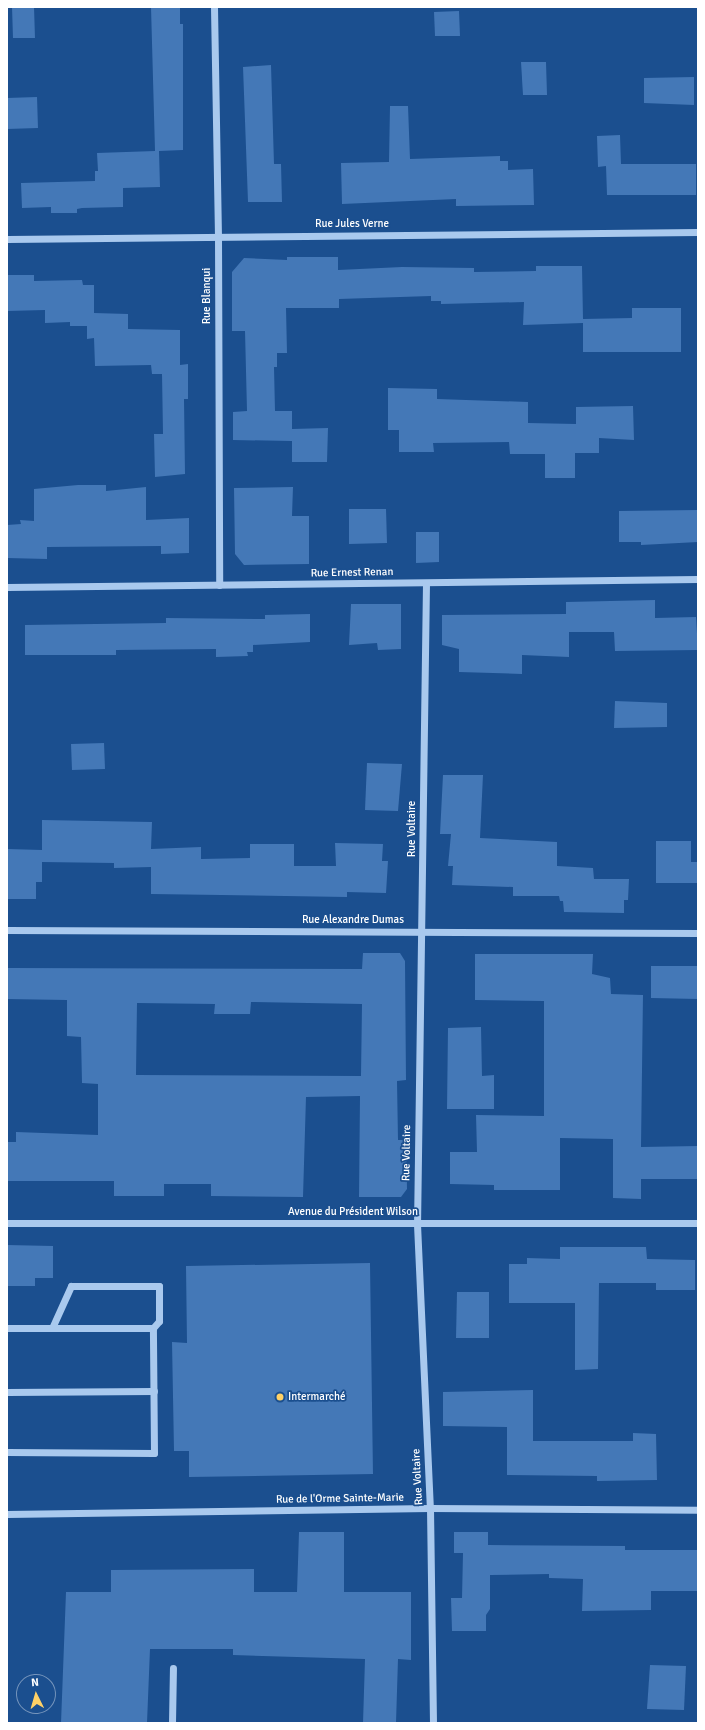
<!DOCTYPE html>
<meta charset="utf-8">
<style>
body{margin:0}
#map{position:relative;width:705px;height:1730px;overflow:hidden;background:#1b4f8f;font-family:Signika,sans-serif}
div>[style]{position:absolute}
.building>*{inset:0;background:#4478b7}
.minor>*{height:7px;margin:-3.5px;padding:0 3.5px;transform-origin:3.5px;border-radius:3.5px;background:#a9c9ee}
.dots>*{width:11px;height:11px;translate:-50% -50%;box-sizing:border-box;border:2px solid #1b4f8f;border-radius:50%}
span{translate:-50% -50%;white-space:nowrap;text-align:center;line-height:1.15;-webkit-text-stroke:3.5px #1b4f8f;paint-order:stroke}
.street-label{font-size:11px;color:#fff}
.poi-label{font-size:11px;color:#fff}
.left{translate:0 -50%;text-align:left}
.frame{position:absolute;inset:0;border:8px solid #fff;pointer-events:none}
.north{position:absolute;left:16px;top:1674px;width:40px;height:40px;box-sizing:border-box;background:#1b4f8f;border:1px solid #7695bc;border-radius:50%;rotate:355deg;font-size:11px;font-weight:700;line-height:16px;text-align:center;color:#fff}
.north::after{content:'';display:block;margin:auto;width:14px;height:18px;background:#ffd166;clip-path:polygon(50% 0,100% 100%,50% 72%,0 100%)}
</style>
<div id="map">
<div class="building">
<div style="clip-path:polygon(12px 7px,34px 7px,35px 38px,13px 38px)"></div>
<div style="clip-path:polygon(151px 7px,180px 7px,180px 24px,183px 24px,183px 150px,159px 151px,160px 187px,123px 188px,123px 207px,82px 208px,77px 209px,77px 213px,51px 213px,51px 207px,22px 208px,21px 183px,95px 181px,95px 171px,98px 171px,97px 153px,155px 151px)"></div>
<div style="clip-path:polygon(459px 11px,460px 36px,435px 36px,434px 12px)"></div>
<div style="clip-path:polygon(521px 62px,546px 62px,547px 95px,523px 95px)"></div>
<div style="clip-path:polygon(271px 65px,274px 164px,281px 164px,282px 202px,248px 202px,243px 67px)"></div>
<div style="clip-path:polygon(694px 77px,694px 105px,644px 103px,644px 78px)"></div>
<div style="clip-path:polygon(37px 97px,38px 128px,7px 129px,7px 98px)"></div>
<div style="clip-path:polygon(390px 106px,408px 106px,410px 159px,500px 156px,500px 161px,508px 161px,508px 170px,533px 169px,534px 205px,456px 206px,456px 199px,342px 204px,341px 163px,389px 162px)"></div>
<div style="clip-path:polygon(620px 135px,621px 164px,696px 164px,696px 195px,607px 195px,606px 166px,598px 167px,597px 136px)"></div>
<div style="clip-path:polygon(287px 257px,338px 257px,338px 270px,402px 267px,474px 268px,474px 272px,536px 271px,536px 266px,582px 266px,583px 319px,632px 318px,632px 308px,681px 308px,681px 352px,583px 352px,583px 323px,523px 325px,524px 302px,441px 304px,441px 301px,431px 301px,431px 296px,339px 299px,339px 308px,286px 308px,287px 353px,277px 353px,277px 367px,274px 367px,275px 411px,292px 411px,292px 429px,328px 428px,327px 462px,292px 462px,292px 441px,233px 440px,233px 412px,247px 411px,245px 331px,232px 331px,232px 272px,244px 258px,287px 260px)"></div>
<div style="clip-path:polygon(7px 275px,34px 275px,34px 281px,82px 280px,83px 285px,94px 285px,94px 313px,128px 314px,128px 329px,180px 330px,180px 365px,188px 364px,188px 399px,184px 399px,185px 474px,155px 477px,154px 434px,163px 434px,162px 374px,152px 374px,151px 365px,95px 366px,94px 338px,87px 339px,87px 326px,70px 326px,70px 322px,45px 323px,45px 310px,7px 311px)"></div>
<div style="clip-path:polygon(388px 388px,437px 389px,437px 399px,528px 402px,528px 423px,576px 424px,576px 407px,633px 406px,634px 440px,599px 438px,599px 453px,575px 453px,575px 478px,545px 478px,545px 454px,510px 454px,509px 442px,433px 443px,434px 452px,399px 452px,399px 430px,388px 430px)"></div>
<div style="clip-path:polygon(78px 485px,106px 485px,106px 491px,146px 487px,146px 520px,189px 518px,189px 553px,161px 554px,161px 546px,47px 547px,47px 559px,7px 558px,7px 525px,21px 524px,20px 520px,34px 521px,34px 489px)"></div>
<div style="clip-path:polygon(293px 487px,292px 516px,309px 516px,309px 564px,244px 565px,235px 554px,234px 488px)"></div>
<div style="clip-path:polygon(349px 509px,386px 509px,387px 543px,349px 544px)"></div>
<div style="clip-path:polygon(698px 510px,698px 542px,641px 545px,641px 542px,619px 542px,619px 511px)"></div>
<div style="clip-path:polygon(416px 532px,439px 532px,439px 562px,416px 563px)"></div>
<div style="clip-path:polygon(655px 600px,655px 618px,696px 617px,698px 650px,615px 651px,614px 632px,569px 632px,569px 657px,522px 655px,522px 674px,459px 672px,459px 649px,442px 645px,442px 615px,566px 614px,566px 602px)"></div>
<div style="clip-path:polygon(351px 604px,401px 604px,401px 649px,378px 650px,377px 643px,349px 645px)"></div>
<div style="clip-path:polygon(310px 614px,310px 642px,253px 645px,253px 652px,247px 652px,248px 656px,216px 657px,216px 649px,116px 650px,116px 655px,25px 655px,25px 625px,166px 623px,166px 618px,265px 619px,265px 615px)"></div>
<div style="clip-path:polygon(615px 701px,667px 703px,667px 727px,614px 728px)"></div>
<div style="clip-path:polygon(104px 743px,105px 769px,72px 770px,71px 744px)"></div>
<div style="clip-path:polygon(367px 763px,402px 764px,398px 811px,365px 810px)"></div>
<div style="clip-path:polygon(443px 775px,483px 775px,480px 838px,557px 842px,557px 866px,593px 868px,594px 879px,629px 879px,628px 900px,624px 900px,624px 913px,564px 912px,563px 901px,560px 901px,559px 896px,513px 896px,513px 887px,452px 885px,453px 866px,448px 866px,451px 834px,440px 834px)"></div>
<div style="clip-path:polygon(42px 820px,152px 822px,151px 849px,201px 847px,201px 859px,250px 858px,250px 844px,294px 844px,294px 866px,336px 866px,335px 843px,383px 844px,382px 861px,388px 861px,386px 893px,347px 892px,347px 897px,151px 894px,151px 867px,114px 868px,114px 863px,42px 862px)"></div>
<div style="clip-path:polygon(656px 841px,691px 841px,691px 862px,698px 862px,698px 883px,656px 883px)"></div>
<div style="clip-path:polygon(7px 849px,42px 850px,42px 882px,36px 882px,36px 899px,7px 899px)"></div>
<div style="clip-path:polygon(evenodd,363px 953px,400px 953px,405px 961px,406px 1080px,397px 1081px,398px 1140px,406px 1140px,407px 1189px,401px 1197px,359px 1197px,360px 1096px,306px 1097px,303px 1197px,211px 1196px,211px 1184px,164px 1184px,164px 1196px,114px 1196px,114px 1181px,7px 1181px,7px 1142px,16px 1142px,16px 1132px,98px 1135px,98px 1084px,82px 1083px,81px 1037px,67px 1036px,67px 1000px,7px 999px,8px 968px,362px 969px,363px 953px,251px 1002px,362px 1004px,361px 1076px,136px 1075px,137px 1003px,215px 1004px,214px 1014px,250px 1014px,251px 1002px)"></div>
<div style="clip-path:polygon(475px 954px,593px 954px,592px 974px,610px 978px,611px 994px,643px 995px,641px 1147px,698px 1146px,698px 1179px,641px 1179px,641px 1199px,613px 1198px,613px 1139px,560px 1138px,560px 1190px,494px 1190px,494px 1185px,450px 1184px,450px 1152px,477px 1152px,476px 1115px,544px 1116px,544px 1001px,475px 1000px)"></div>
<div style="clip-path:polygon(651px 966px,698px 966px,698px 999px,651px 998px)"></div>
<div style="clip-path:polygon(481px 1027px,482px 1076px,494px 1075px,494px 1109px,447px 1109px,448px 1028px)"></div>
<div style="clip-path:polygon(7px 1245px,53px 1246px,53px 1278px,35px 1278px,35px 1286px,7px 1286px)"></div>
<div style="clip-path:polygon(560px 1247px,646px 1247px,647px 1259px,695px 1260px,695px 1290px,656px 1290px,656px 1283px,599px 1283px,598px 1369px,575px 1370px,575px 1303px,509px 1303px,509px 1264px,527px 1264px,527px 1258px,560px 1259px)"></div>
<div style="clip-path:polygon(370px 1263px,373px 1474px,189px 1477px,189px 1451px,174px 1451px,172px 1342px,187px 1343px,186px 1266px)"></div>
<div style="clip-path:polygon(457px 1292px,489px 1292px,489px 1338px,456px 1338px)"></div>
<div style="clip-path:polygon(533px 1390px,533px 1441px,633px 1441px,633px 1433px,656px 1434px,657px 1480px,597px 1481px,597px 1476px,507px 1475px,507px 1427px,443px 1426px,443px 1392px)"></div>
<div style="clip-path:polygon(299px 1532px,344px 1532px,344px 1592px,411px 1592px,411px 1660px,398px 1659px,396px 1723px,363px 1723px,365px 1659px,233px 1655px,233px 1649px,150px 1649px,147px 1723px,61px 1723px,66px 1592px,111px 1592px,111px 1570px,254px 1569px,254px 1592px,297px 1592px)"></div>
<div style="clip-path:polygon(454px 1532px,488px 1532px,488px 1545px,625px 1546px,625px 1550px,698px 1550px,698px 1591px,651px 1591px,651px 1610px,582px 1611px,583px 1579px,549px 1578px,549px 1574px,490px 1575px,490px 1609px,486px 1615px,486px 1631px,452px 1631px,451px 1598px,462px 1598px,463px 1553px,454px 1553px)"></div>
<div style="clip-path:polygon(650px 1665px,686px 1666px,684px 1710px,647px 1709px)"></div>
</div>
<div class="minor">
<div style="left:214px;top:7px;width:229px;rotate:89deg"></div>
<div style="left:218px;top:236px;width:349px;rotate:89.8deg"></div>
<div style="left:7px;top:239px;width:691px;rotate:-0.58deg"></div>
<div style="left:426px;top:583px;width:641px;rotate:90.8deg"></div>
<div style="left:417px;top:1224px;width:284px;rotate:87.4deg"></div>
<div style="left:430px;top:1508px;width:215px;rotate:89.2deg"></div>
<div style="left:7px;top:587px;width:691px;rotate:-0.66deg"></div>
<div style="left:7px;top:930px;width:691px;rotate:0.25deg"></div>
<div style="left:7px;top:1223px;width:691px"></div>
<div style="left:7px;top:1328px;width:146px"></div>
<div style="left:7px;top:1392px;width:147px;rotate:-0.4deg"></div>
<div style="left:7px;top:1452px;width:147px;rotate:0.4deg"></div>
<div style="left:154px;top:1453px;width:125px;rotate:-90.5deg"></div>
<div style="left:153px;top:1328px;width:9px;rotate:-49deg"></div>
<div style="left:159px;top:1321px;width:35px;rotate:-90deg"></div>
<div style="left:159px;top:1286px;width:88px;rotate:180deg"></div>
<div style="left:71px;top:1286px;width:46px;rotate:114.3deg"></div>
<div style="left:7px;top:1514px;width:423px;rotate:-0.8deg"></div>
<div style="left:430px;top:1508px;width:268px;rotate:0.4deg"></div>
<div style="left:172px;top:1723px;width:55px;rotate:-89deg"></div>
</div>
<div class="dots">
<div style="left:280px;top:1397px;background:#ffd166"></div>
</div>
<div class="street-label">
<span style="left:352px;top:224px">Rue Jules Verne</span>
<span style="left:207px;top:296px;rotate:-90deg">Rue Blanqui</span>
<span style="left:352px;top:573px;rotate:-1deg">Rue Ernest Renan</span>
<span style="left:412px;top:829px;rotate:-90deg">Rue Voltaire</span>
<span style="left:353px;top:920px">Rue Alexandre Dumas</span>
<span style="left:407px;top:1153px;rotate:-89deg">Rue Voltaire</span>
<span style="left:353px;top:1212px">Avenue du Président Wilson</span>
<span style="left:418px;top:1477px;rotate:-93deg">Rue Voltaire</span>
<span style="left:340px;top:1499px;rotate:-1deg">Rue de l'Orme Sainte-Marie</span>
</div>
<div class="poi-label">
<span class="left" style="left:288px;top:1397px">Intermarché</span>
</div>
<div class="frame"></div>
<div class="north">N</div>
</div>
